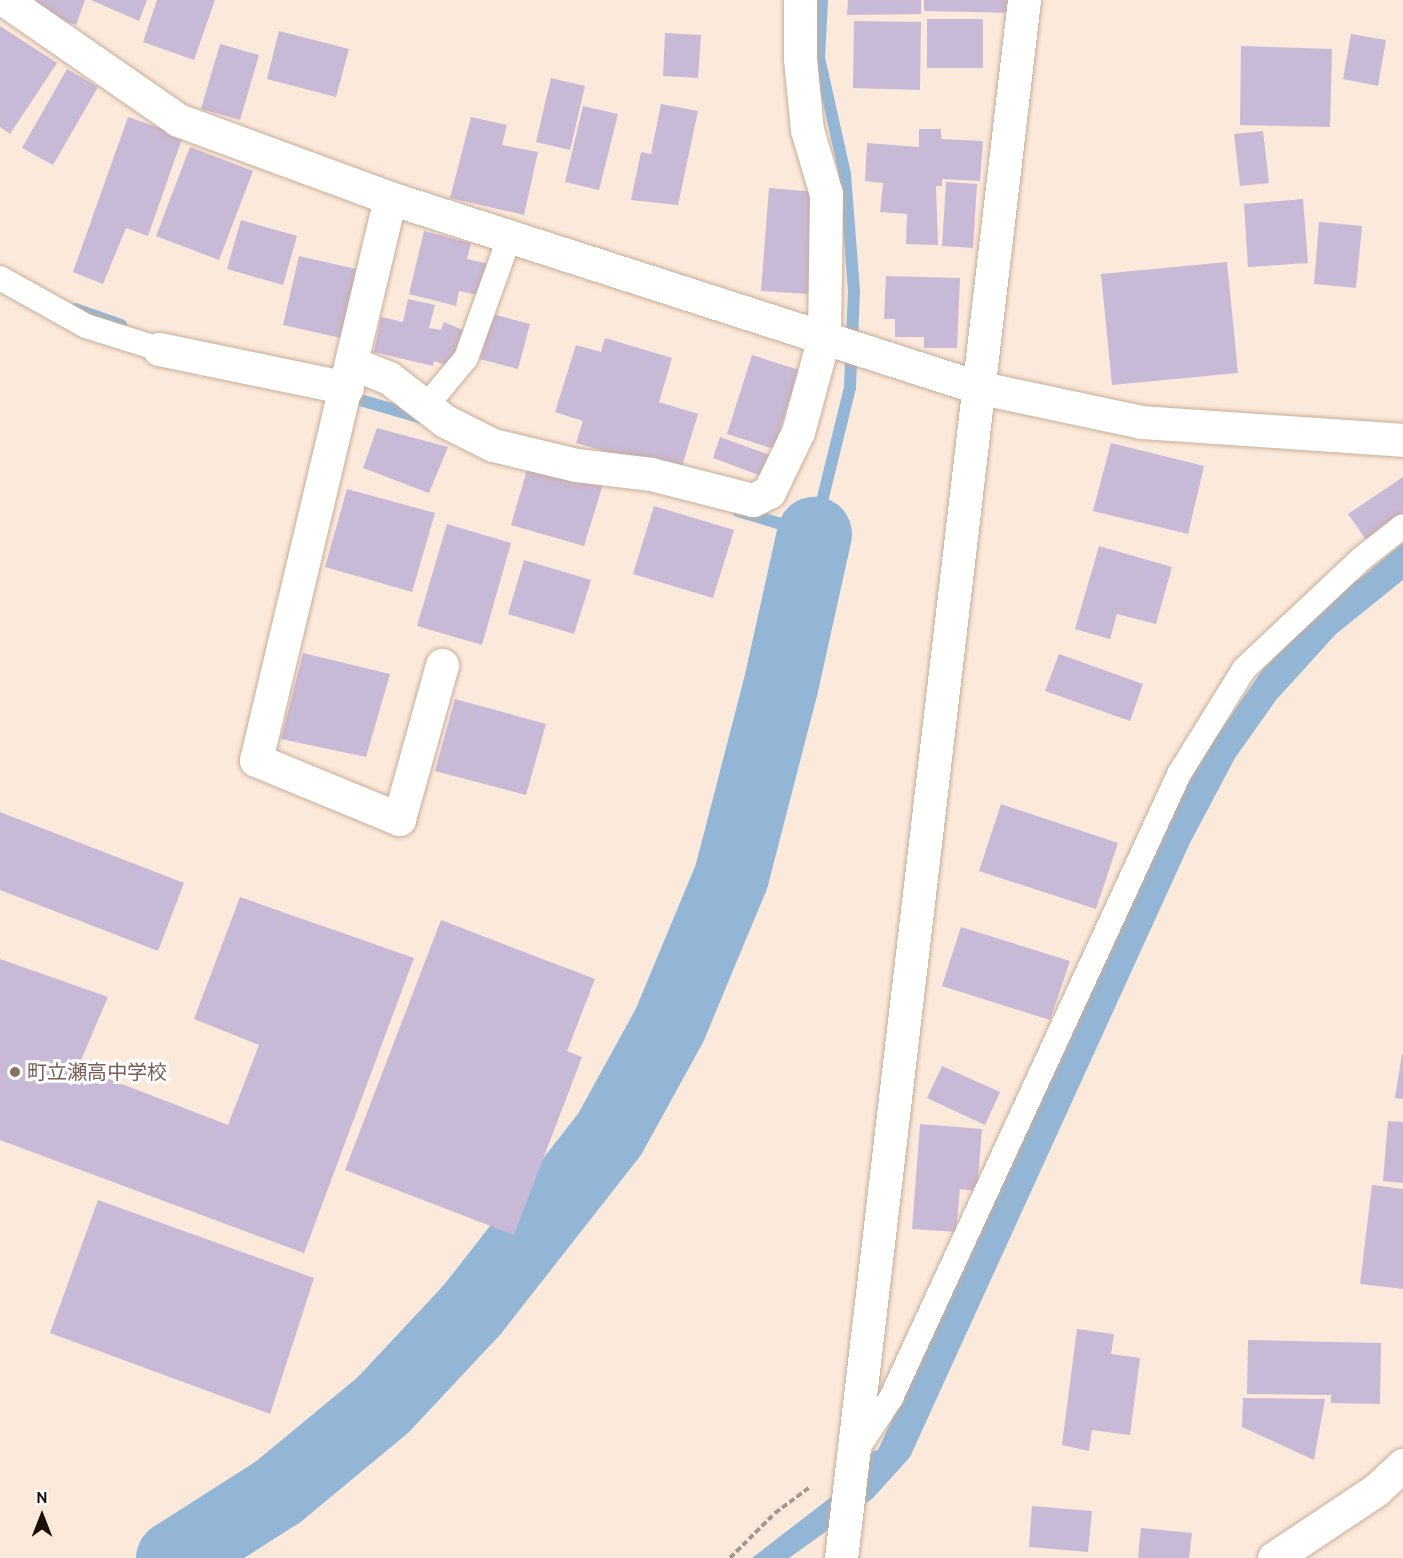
<!DOCTYPE html>
<meta charset="utf-8">
<style>
body{margin:0}
#map{position:relative;width:1403px;height:1558px;overflow:hidden;background:#fbeadc;font-family:Cabin,"Noto Sans JP",sans-serif}
div>[style]{position:absolute}
.water>*{inset:0;background:#93b6d6}
.stream>*{height:12px;margin:-6px;padding:0 6px;transform-origin:6px;border-radius:6px;background:#93b6d6}
.river>*{height:75px;margin:-37.5px;padding:0 37.5px;transform-origin:37.5px;border-radius:37.5px;background:#93b6d6}
.building>*{inset:0;background:#c8b9d6}
.path>*{height:4px;margin-top:-2px;transform-origin:0;background:repeating-linear-gradient(90deg,#a6978c 0 6px,transparent 0 9px)}
.roads{filter:drop-shadow(0 0 2px #c9ad97) drop-shadow(0 0 2px #c9ad97)}
.lane>*{height:24px;margin:-12px;padding:0 12px;transform-origin:12px;border-radius:12px;background:#fff}
.street>*{height:33px;margin:-16.5px;padding:0 16.5px;transform-origin:16.5px;border-radius:16.5px;background:#fff}
.secondary>*{height:33px;margin:-16.5px;padding:0 16.5px;transform-origin:16.5px;border-radius:16.5px;background:#fff}
.dots>*{width:16px;height:16px;translate:-50% -50%;box-sizing:border-box;border:3px solid #fff;border-radius:50%}
span{translate:-50% -50%;white-space:nowrap;text-align:center;line-height:1.15;-webkit-text-stroke:6px #fff;paint-order:stroke}
.education-label{font-size:20px;color:#785e54}
.left{translate:0 -50%;text-align:left}
.north{position:absolute;left:12px;top:1486px;width:60px;height:60px;-webkit-text-stroke:4px #fff;paint-order:stroke;rotate:0deg;font-size:16px;font-weight:700;line-height:24px;text-align:center;color:#1a1008}
.north::after{content:'';display:block;margin:auto;width:21px;height:27px;background:#1a1008;clip-path:polygon(50% 0,100% 100%,50% 72%,0 100%)}
</style>
<div id="map">
<div class="water">
<div style="clip-path:polygon(1403px 543px,1403px 580px,1336px 634px,1276px 700px,1235px 758px,1190px 843px,910px 1457px,873px 1498px,789px 1558px,752px 1558px,857px 1477px,873px 1451px,878px 1450px,1188px 778px,1263px 669px,1350px 581px,1358px 580px)"></div>
</div>
<div class="stream">
<div style="left:75px;top:309px;width:49px;rotate:19.2deg"></div>
<div style="left:343px;top:395px;width:85px;rotate:16.3deg"></div>
<div style="left:738px;top:511px;width:79px;rotate:16.8deg"></div>
<div style="left:814px;top:534px;width:151px;rotate:-76.2deg"></div>
<div style="left:850px;top:387px;width:96px;rotate:-87.6deg"></div>
<div style="left:854px;top:291px;width:117px;rotate:-94.4deg"></div>
<div style="left:845px;top:174px;width:119px;rotate:-102.6deg"></div>
<div style="left:819px;top:58px;width:58px;rotate:-87deg"></div>
</div>
<div class="river">
<div style="left:173px;top:1558px;width:125px;rotate:-32.5deg"></div>
<div style="left:278px;top:1491px;width:135px;rotate:-39.6deg"></div>
<div style="left:382px;top:1405px;width:130px;rotate:-46.9deg"></div>
<div style="left:471px;top:1310px;width:224px;rotate:-51.9deg"></div>
<div style="left:609px;top:1134px;width:124px;rotate:-61.2deg"></div>
<div style="left:669px;top:1025px;width:161px;rotate:-67.4deg"></div>
<div style="left:731px;top:876px;width:195px;rotate:-75.5deg"></div>
<div style="left:780px;top:687px;width:157px;rotate:-77.5deg"></div>
</div>
<div class="building">
<div style="clip-path:polygon(35px 0,85px 0,76px 25px,32px 10px)"></div>
<div style="clip-path:polygon(91px 0,147px 0,139px 21px)"></div>
<div style="clip-path:polygon(157px 0,215px 0,194px 60px,143px 42px)"></div>
<div style="clip-path:polygon(848px 0,921px 0,921px 14px,847px 15px)"></div>
<div style="clip-path:polygon(924px 0,1015px 0,1015px 13px,924px 11px)"></div>
<div style="clip-path:polygon(927px 19px,983px 19px,983px 68px,927px 68px)"></div>
<div style="clip-path:polygon(854px 21px,921px 22px,920px 90px,853px 88px)"></div>
<div style="clip-path:polygon(0 26px,57px 63px,10px 134px,0 127px)"></div>
<div style="clip-path:polygon(279px 31px,349px 49px,336px 97px,267px 79px)"></div>
<div style="clip-path:polygon(665px 33px,701px 35px,698px 78px,663px 76px)"></div>
<div style="clip-path:polygon(1351px 34px,1386px 40px,1378px 86px,1343px 79px)"></div>
<div style="clip-path:polygon(220px 44px,259px 55px,240px 120px,201px 109px)"></div>
<div style="clip-path:polygon(1241px 46px,1332px 49px,1330px 127px,1240px 125px)"></div>
<div style="clip-path:polygon(67px 69px,98px 87px,53px 165px,22px 148px)"></div>
<div style="clip-path:polygon(551px 78px,585px 86px,570px 150px,536px 142px)"></div>
<div style="clip-path:polygon(661px 104px,698px 111px,678px 205px,631px 200px,641px 152px,651px 154px)"></div>
<div style="clip-path:polygon(583px 106px,618px 114px,599px 190px,565px 182px)"></div>
<div style="clip-path:polygon(128px 117px,183px 136px,148px 236px,126px 228px,103px 284px,73px 272px)"></div>
<div style="clip-path:polygon(471px 117px,507px 125px,502px 145px,538px 152px,524px 215px,450px 198px)"></div>
<div style="clip-path:polygon(919px 129px,941px 129px,941px 139px,983px 141px,980px 181px,942px 179px,942px 186px,936px 186px,938px 245px,906px 244px,907px 214px,880px 212px,883px 183px,865px 181px,867px 143px,919px 147px)"></div>
<div style="clip-path:polygon(1263px 131px,1269px 183px,1240px 186px,1234px 134px)"></div>
<div style="clip-path:polygon(190px 147px,253px 171px,219px 260px,156px 236px)"></div>
<div style="clip-path:polygon(946px 182px,977px 184px,973px 248px,942px 246px)"></div>
<div style="clip-path:polygon(769px 188px,816px 192px,809px 294px,761px 291px)"></div>
<div style="clip-path:polygon(1303px 199px,1308px 263px,1248px 267px,1244px 204px)"></div>
<div style="clip-path:polygon(241px 220px,297px 236px,283px 285px,227px 269px)"></div>
<div style="clip-path:polygon(1319px 222px,1362px 226px,1356px 288px,1314px 284px)"></div>
<div style="clip-path:polygon(424px 231px,471px 243px,467px 259px,499px 266px,491px 298px,459px 291px,456px 306px,409px 294px)"></div>
<div style="clip-path:polygon(299px 256px,356px 269px,341px 338px,283px 325px)"></div>
<div style="clip-path:polygon(1227px 262px,1238px 373px,1112px 385px,1101px 274px)"></div>
<div style="clip-path:polygon(886px 276px,960px 278px,957px 348px,924px 348px,924px 337px,895px 337px,895px 319px,884px 319px)"></div>
<div style="clip-path:polygon(408px 299px,435px 305px,429px 328px,441px 330px,444px 322px,470px 333px,455px 369px,434px 361px,433px 366px,374px 352px,381px 317px,403px 322px)"></div>
<div style="clip-path:polygon(492px 314px,530px 324px,518px 369px,480px 359px)"></div>
<div style="clip-path:polygon(605px 338px,672px 358px,659px 402px,698px 414px,680px 473px,576px 443px,583px 421px,555px 412px,576px 345px,601px 352px)"></div>
<div style="clip-path:polygon(752px 355px,799px 370px,774px 449px,727px 434px)"></div>
<div style="clip-path:polygon(377px 428px,448px 447px,429px 493px,363px 468px)"></div>
<div style="clip-path:polygon(720px 437px,772px 456px,764px 477px,713px 458px)"></div>
<div style="clip-path:polygon(1111px 443px,1204px 466px,1188px 534px,1093px 511px)"></div>
<div style="clip-path:polygon(529px 463px,603px 484px,584px 546px,511px 525px)"></div>
<div style="clip-path:polygon(1403px 477px,1403px 535px,1376px 554px,1348px 514px)"></div>
<div style="clip-path:polygon(347px 489px,435px 513px,412px 592px,325px 567px)"></div>
<div style="clip-path:polygon(654px 506px,734px 530px,713px 598px,633px 574px)"></div>
<div style="clip-path:polygon(447px 524px,511px 543px,482px 645px,417px 626px)"></div>
<div style="clip-path:polygon(1099px 546px,1172px 567px,1156px 624px,1117px 614px,1110px 639px,1075px 629px)"></div>
<div style="clip-path:polygon(524px 560px,591px 580px,574px 634px,508px 614px)"></div>
<div style="clip-path:polygon(303px 653px,390px 674px,366px 757px,281px 739px)"></div>
<div style="clip-path:polygon(1059px 654px,1143px 684px,1130px 721px,1045px 691px)"></div>
<div style="clip-path:polygon(455px 699px,546px 724px,526px 795px,435px 771px)"></div>
<div style="clip-path:polygon(1001px 804px,1118px 843px,1096px 909px,979px 871px)"></div>
<div style="clip-path:polygon(0 812px,184px 883px,158px 951px,0 890px)"></div>
<div style="clip-path:polygon(240px 897px,414px 958px,304px 1253px,0 1140px,0 959px,108px 997px,78px 1067px,228px 1125px,259px 1045px,194px 1019px)"></div>
<div style="clip-path:polygon(441px 920px,595px 979px,567px 1051px,582px 1057px,514px 1235px,345px 1170px)"></div>
<div style="clip-path:polygon(961px 927px,1070px 961px,1050px 1020px,942px 986px)"></div>
<div style="clip-path:polygon(1402px 1054px,1403px 1054px,1403px 1099px,1395px 1098px)"></div>
<div style="clip-path:polygon(942px 1066px,1000px 1092px,985px 1125px,927px 1098px)"></div>
<div style="clip-path:polygon(1388px 1121px,1403px 1122px,1403px 1183px,1383px 1181px)"></div>
<div style="clip-path:polygon(920px 1124px,982px 1129px,977px 1191px,960px 1189px,956px 1232px,912px 1229px)"></div>
<div style="clip-path:polygon(1372px 1185px,1403px 1189px,1403px 1289px,1360px 1284px)"></div>
<div style="clip-path:polygon(98px 1200px,314px 1278px,270px 1414px,50px 1333px)"></div>
<div style="clip-path:polygon(1077px 1329px,1114px 1334px,1111px 1354px,1140px 1358px,1130px 1435px,1092px 1430px,1089px 1451px,1062px 1445px)"></div>
<div style="clip-path:polygon(1248px 1340px,1381px 1343px,1380px 1404px,1331px 1403px,1331px 1395px,1247px 1394px)"></div>
<div style="clip-path:polygon(1243px 1398px,1325px 1399px,1314px 1460px,1242px 1427px)"></div>
<div style="clip-path:polygon(1032px 1506px,1092px 1511px,1088px 1552px,1029px 1547px)"></div>
<div style="clip-path:polygon(1141px 1528px,1192px 1533px,1189px 1558px,1138px 1558px)"></div>
</div>
<div class="path">
<div style="left:730px;top:1558px;width:64px;rotate:-45deg"></div>
<div style="left:775px;top:1513px;width:44px;rotate:-36.6deg"></div>
</div>
<div class="roads">
<div class="lane">
<div style="left:0;top:278px;width:98px;rotate:29.2deg"></div>
<div style="left:86px;top:326px;width:77px;rotate:17.5deg"></div>
<div style="left:427px;top:405px;width:61px;rotate:-50.3deg"></div>
<div style="left:466px;top:358px;width:130px;rotate:-70.2deg"></div>
<div style="left:856px;top:1451px;width:64px;rotate:-56.6deg"></div>
<div style="left:891px;top:1398px;width:687px;rotate:-65.22deg"></div>
<div style="left:1179px;top:774px;width:123px;rotate:-58.2deg"></div>
<div style="left:1244px;top:669px;width:161px;rotate:-43.2deg"></div>
<div style="left:1361px;top:559px;width:53px;rotate:-38.2deg"></div>
</div>
<div class="street">
<div style="left:5px;top:0;width:211px;rotate:34.7deg"></div>
<div style="left:178px;top:120px;width:226px;rotate:20.2deg"></div>
<div style="left:390px;top:198px;width:617px;rotate:17.85deg"></div>
<div style="left:977px;top:387px;width:168px;rotate:12deg"></div>
<div style="left:1141px;top:422px;width:263px;rotate:3.9deg"></div>
<div style="left:390px;top:198px;width:578px;rotate:103.41deg"></div>
<div style="left:256px;top:760px;width:155px;rotate:22.4deg"></div>
<div style="left:399px;top:819px;width:160px;rotate:-74.4deg"></div>
<div style="left:159px;top:349px;width:192px;rotate:11.7deg"></div>
<div style="left:352px;top:363px;width:40px;rotate:22deg"></div>
<div style="left:389px;top:378px;width:71px;rotate:37.5deg"></div>
<div style="left:445px;top:421px;width:54px;rotate:26.6deg"></div>
<div style="left:493px;top:445px;width:85px;rotate:13.5deg"></div>
<div style="left:576px;top:465px;width:76px;rotate:6.8deg"></div>
<div style="left:651px;top:474px;width:105px;rotate:14.3deg"></div>
<div style="left:753px;top:500px;width:18px;rotate:-27deg"></div>
<div style="left:769px;top:492px;width:67px;rotate:-64.2deg"></div>
<div style="left:798px;top:432px;width:98px;rotate:-74.7deg"></div>
<div style="left:824px;top:337px;width:143px;rotate:-89.2deg"></div>
<div style="left:826px;top:194px;width:67px;rotate:-106.5deg"></div>
<div style="left:807px;top:130px;width:71px;rotate:-95.6deg"></div>
<div style="left:800px;top:59px;width:59px;rotate:-90deg"></div>
<div style="left:841px;top:1558px;width:1569px;rotate:-83.3deg"></div>
</div>
<div class="secondary">
<div style="left:1274px;top:1558px;width:123px;rotate:-33.7deg"></div>
<div style="left:1376px;top:1490px;width:37px;rotate:-43deg"></div>
</div>
</div>
<div class="dots">
<div style="left:15px;top:1072px;background:#8d6e63"></div>
</div>
<div class="education-label">
<span class="left" style="left:27px;top:1072px">町立瀬高中学校</span>
</div>
<div class="north">N</div>
</div>
